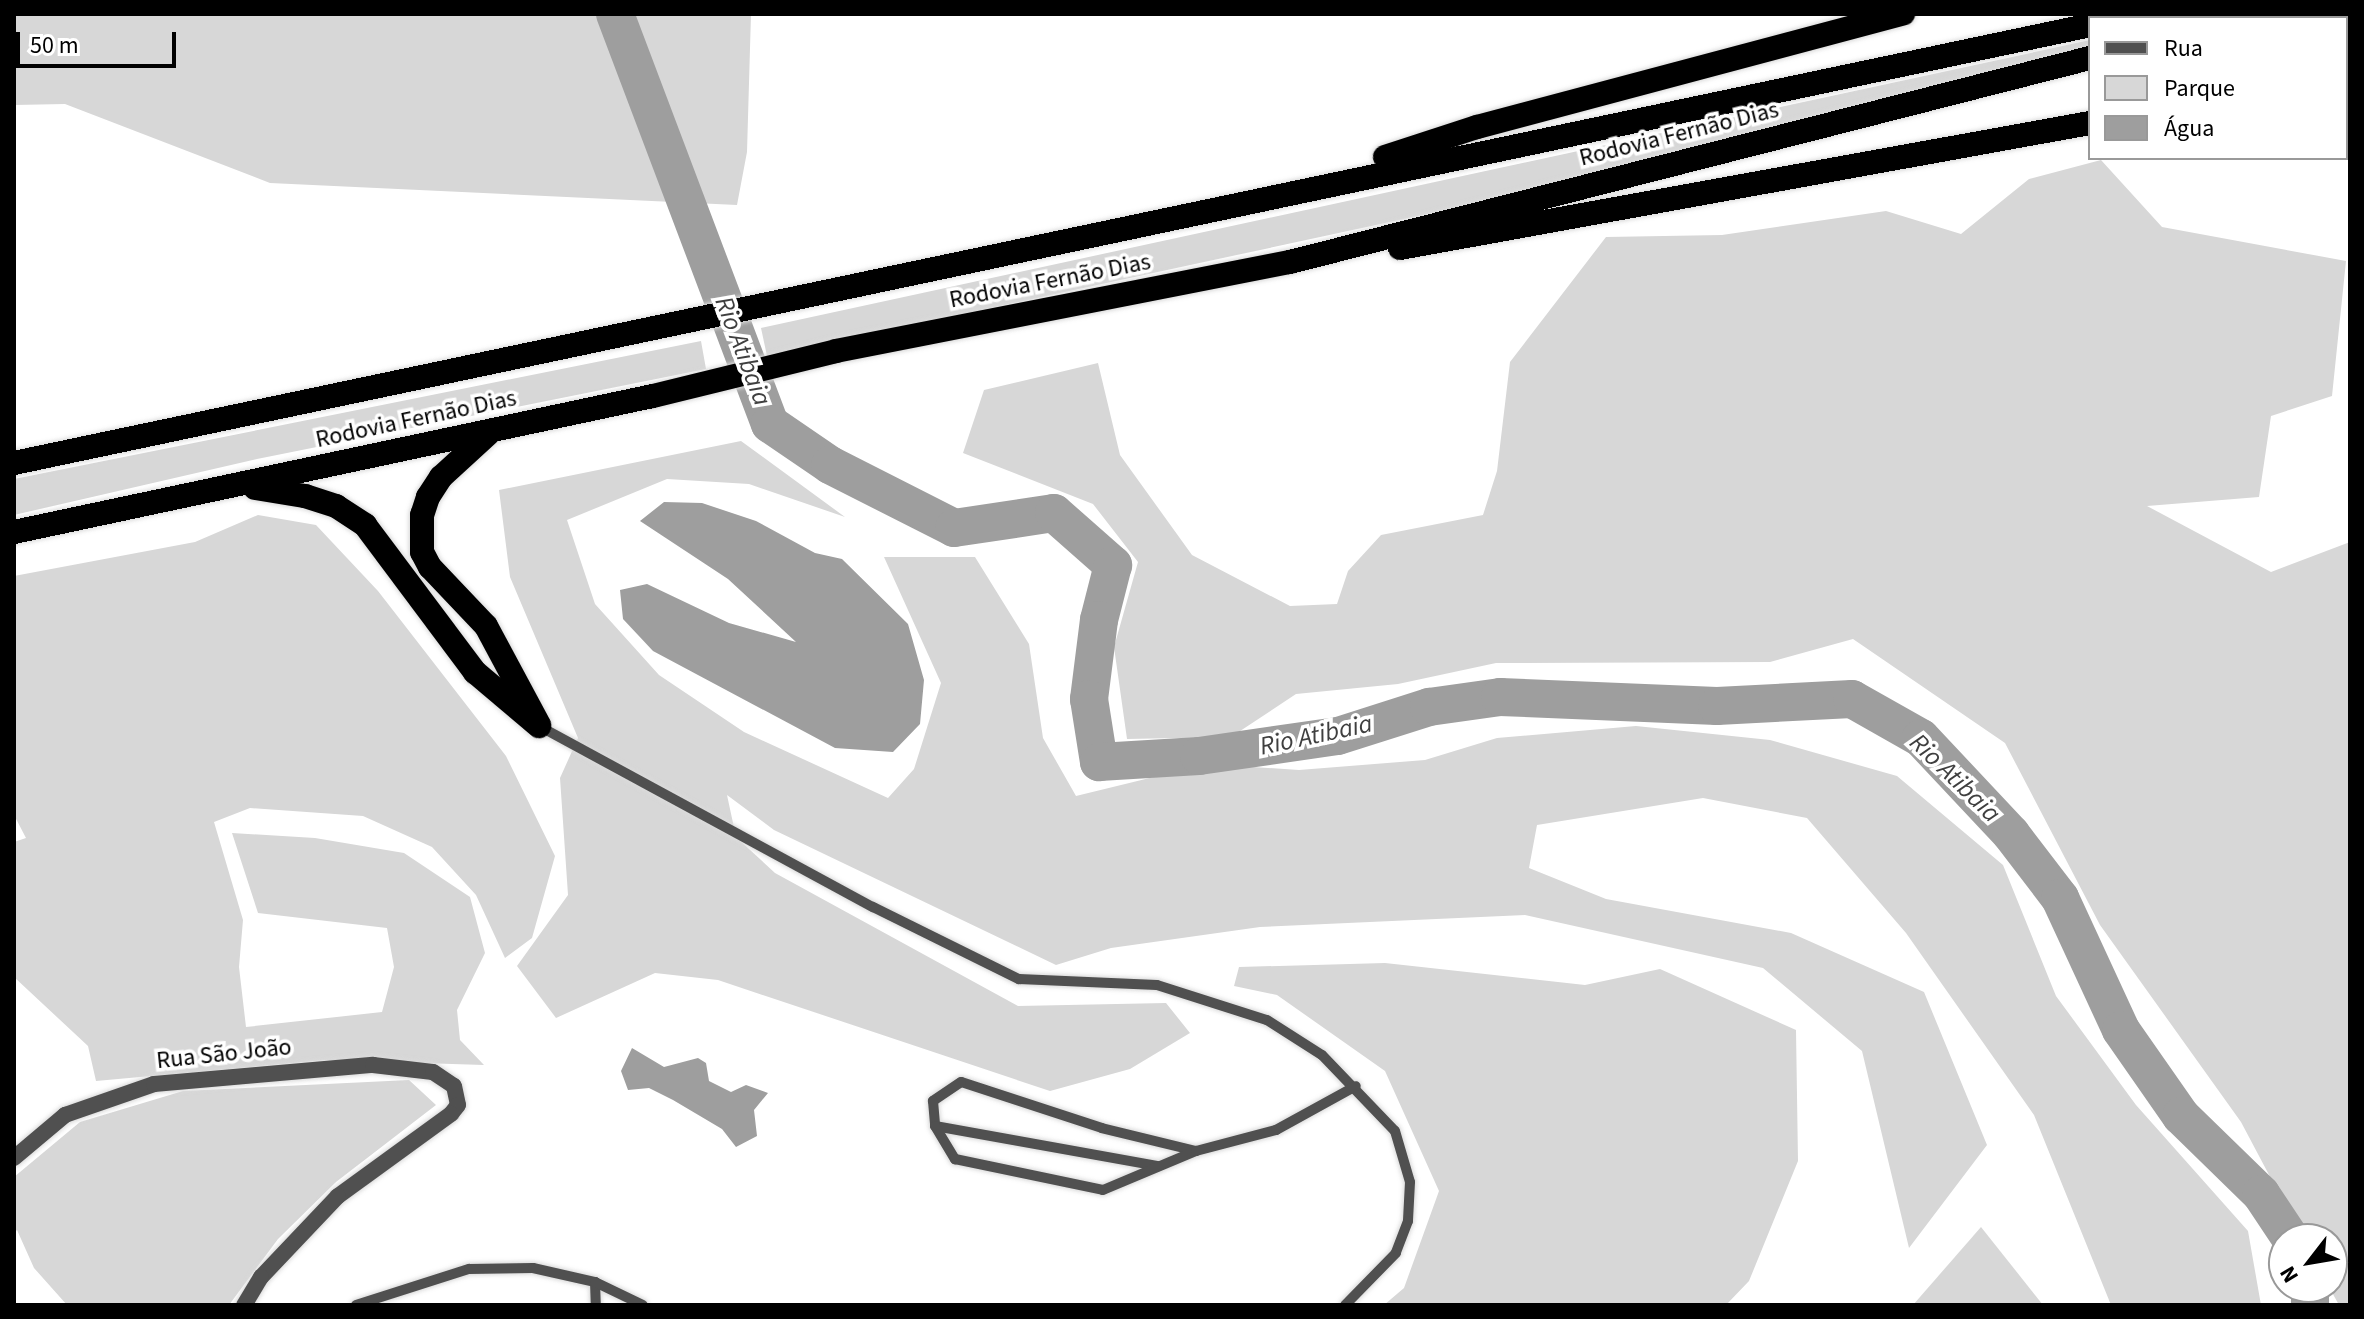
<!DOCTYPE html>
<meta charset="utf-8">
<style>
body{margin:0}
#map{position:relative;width:2364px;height:1319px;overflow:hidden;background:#fff;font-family:"Source Sans 3",sans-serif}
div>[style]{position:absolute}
.green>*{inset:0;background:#d7d7d7}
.water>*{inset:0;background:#9e9e9e}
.river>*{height:38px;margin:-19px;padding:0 19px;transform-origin:19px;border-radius:19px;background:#9e9e9e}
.roads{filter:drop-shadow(0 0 2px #dbdbdb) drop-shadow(0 0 2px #dbdbdb)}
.lane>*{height:10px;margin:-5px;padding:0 5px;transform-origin:5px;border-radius:5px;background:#505050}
.street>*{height:16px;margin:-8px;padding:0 8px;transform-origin:8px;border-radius:8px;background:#505050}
.highway>*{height:24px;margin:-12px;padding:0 12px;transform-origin:12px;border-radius:12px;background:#000}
span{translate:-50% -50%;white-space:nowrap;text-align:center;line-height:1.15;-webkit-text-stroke:7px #fff;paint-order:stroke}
.street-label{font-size:24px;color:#000}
.water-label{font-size:26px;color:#3f3f3f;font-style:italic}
.frame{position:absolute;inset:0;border:16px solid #000;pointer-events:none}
.legend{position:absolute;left:2088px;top:16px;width:260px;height:144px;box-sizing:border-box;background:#fff;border:2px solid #999;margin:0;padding:10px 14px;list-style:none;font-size:24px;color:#000}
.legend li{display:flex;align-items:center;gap:16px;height:40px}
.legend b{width:40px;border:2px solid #999}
.north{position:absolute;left:2268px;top:1223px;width:80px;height:80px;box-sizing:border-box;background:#fff;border:2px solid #999;border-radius:50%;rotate:239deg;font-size:22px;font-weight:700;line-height:32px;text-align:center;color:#000}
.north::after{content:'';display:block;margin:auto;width:28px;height:36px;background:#000;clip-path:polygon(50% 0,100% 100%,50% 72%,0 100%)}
.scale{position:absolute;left:16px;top:32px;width:160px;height:36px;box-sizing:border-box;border:4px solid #000;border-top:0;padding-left:10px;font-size:24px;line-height:28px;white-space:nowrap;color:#000;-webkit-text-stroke:6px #fff;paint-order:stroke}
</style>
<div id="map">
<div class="green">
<div style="clip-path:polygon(14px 14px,751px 14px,747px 152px,737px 205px,270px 183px,65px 104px,14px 105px)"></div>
<div style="clip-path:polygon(2090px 40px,2090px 49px,1553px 187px,767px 356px,761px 328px)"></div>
<div style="clip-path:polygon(2101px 160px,2162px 227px,2346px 261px,2332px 396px,2271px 416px,2259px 497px,2147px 506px,2271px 572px,2350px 542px,2350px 1305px,2339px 1305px,2329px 1287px,2332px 1239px,2303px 1239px,2241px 1122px,2100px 925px,2005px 743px,1853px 639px,1770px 662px,1496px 663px,1398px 684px,1296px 694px,1231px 737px,1127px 739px,1114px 647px,1138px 562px,1093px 504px,963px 453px,984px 390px,1098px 363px,1120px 455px,1192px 555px,1290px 606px,1337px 604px,1348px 571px,1381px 535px,1483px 515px,1497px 471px,1510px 362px,1606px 237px,1722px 235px,1886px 211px,1961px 234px,2029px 179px)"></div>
<div style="clip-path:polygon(701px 341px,706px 369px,257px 459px,14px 515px,14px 479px)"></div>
<div style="clip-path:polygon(741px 441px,845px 517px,749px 484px,667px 479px,567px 520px,595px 604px,659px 675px,744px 732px,888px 798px,914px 769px,941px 683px,884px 557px,975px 557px,1029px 644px,1043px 738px,1076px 796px,1207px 764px,1299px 770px,1425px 760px,1497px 738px,1636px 726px,1770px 740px,1897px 776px,2003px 865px,2056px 996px,2136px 1105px,2248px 1231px,2261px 1305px,2111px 1305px,2034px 1115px,1906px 933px,1807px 818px,1703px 798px,1537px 825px,1529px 868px,1606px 899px,1791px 933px,1924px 992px,1987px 1145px,1909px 1248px,1862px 1051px,1763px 968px,1525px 915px,1260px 927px,1111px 948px,1056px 965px,774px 830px,727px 795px,736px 837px,775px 873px,1018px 1006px,1166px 1003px,1190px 1033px,1130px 1069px,1050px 1091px,718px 980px,655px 973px,556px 1018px,517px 966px,568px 895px,560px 778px,578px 738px,510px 577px,499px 490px)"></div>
<div style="clip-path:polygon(258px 515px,316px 525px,378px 591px,506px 756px,555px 856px,532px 938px,505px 958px,476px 895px,432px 847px,363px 816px,250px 808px,214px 822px,243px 920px,239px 967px,246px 1027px,382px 1012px,394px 967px,387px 928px,258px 913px,232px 833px,315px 838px,404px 853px,470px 897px,485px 953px,457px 1010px,460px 1040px,484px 1065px,326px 1060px,96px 1081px,88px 1046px,14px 977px,14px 842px,26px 838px,14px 815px,14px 576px,195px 542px)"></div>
<div style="clip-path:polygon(1385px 963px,1585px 985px,1660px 969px,1796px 1030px,1798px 1161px,1749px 1281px,1726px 1305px,1384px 1305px,1404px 1288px,1439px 1191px,1385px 1071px,1277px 995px,1234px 986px,1239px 967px)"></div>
<div style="clip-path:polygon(409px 1080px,436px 1105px,336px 1182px,278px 1239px,229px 1305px,67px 1305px,34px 1268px,17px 1230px,14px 1233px,14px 1177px,80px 1122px,183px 1091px)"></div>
<div style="clip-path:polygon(1981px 1227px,2043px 1305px,1913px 1305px)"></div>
</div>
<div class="water">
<div style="clip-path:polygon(664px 502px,702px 503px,756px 521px,815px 553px,842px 559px,908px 624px,924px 680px,920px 724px,893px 752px,835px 748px,653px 651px,623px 619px,620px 590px,647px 584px,729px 623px,796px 642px,728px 579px,640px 521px)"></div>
<div style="clip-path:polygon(632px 1048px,664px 1067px,698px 1058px,706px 1063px,709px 1081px,731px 1092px,746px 1085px,768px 1093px,754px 1110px,757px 1136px,736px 1147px,722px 1129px,673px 1100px,649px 1088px,628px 1090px,621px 1071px)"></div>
</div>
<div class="river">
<div style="left:615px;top:14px;width:438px;rotate:69.3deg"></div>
<div style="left:770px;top:424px;width:73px;rotate:34.3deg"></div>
<div style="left:830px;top:465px;width:139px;rotate:26.9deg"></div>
<div style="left:954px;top:528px;width:101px;rotate:-8.5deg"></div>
<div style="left:1054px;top:513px;width:79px;rotate:41.4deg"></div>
<div style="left:1113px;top:565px;width:57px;rotate:104.3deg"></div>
<div style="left:1099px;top:620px;width:80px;rotate:97.2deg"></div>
<div style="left:1089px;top:699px;width:64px;rotate:81deg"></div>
<div style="left:1099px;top:762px;width:100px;rotate:-3.4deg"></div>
<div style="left:1199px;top:756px;width:140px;rotate:-8.2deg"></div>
<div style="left:1338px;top:736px;width:96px;rotate:-17.7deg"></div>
<div style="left:1429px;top:707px;width:72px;rotate:-8deg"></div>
<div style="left:1500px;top:697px;width:217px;rotate:2.4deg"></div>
<div style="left:1717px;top:706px;width:135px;rotate:-3deg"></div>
<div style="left:1852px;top:699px;width:79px;rotate:29.5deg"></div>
<div style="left:1921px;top:738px;width:132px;rotate:46.8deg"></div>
<div style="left:2011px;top:834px;width:81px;rotate:52.6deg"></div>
<div style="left:2060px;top:898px;width:145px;rotate:65.2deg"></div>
<div style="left:2121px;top:1030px;width:105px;rotate:55.1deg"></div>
<div style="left:2181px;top:1116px;width:112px;rotate:44.3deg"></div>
<div style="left:2261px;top:1194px;width:54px;rotate:56.3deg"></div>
<div style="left:2310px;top:1287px;width:18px;rotate:90deg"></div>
</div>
<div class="roads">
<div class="lane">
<div style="left:539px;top:726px;width:380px;rotate:28.5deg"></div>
<div style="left:873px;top:907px;width:163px;rotate:26.3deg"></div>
<div style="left:1019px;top:979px;width:138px;rotate:2.5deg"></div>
<div style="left:1157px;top:985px;width:115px;rotate:17.7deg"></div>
<div style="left:1267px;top:1020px;width:65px;rotate:32.5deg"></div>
<div style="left:1322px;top:1055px;width:105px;rotate:46.2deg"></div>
<div style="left:1395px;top:1131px;width:53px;rotate:73.6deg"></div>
<div style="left:1410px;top:1182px;width:39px;rotate:93deg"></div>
<div style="left:1408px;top:1221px;width:34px;rotate:111deg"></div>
<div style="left:1396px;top:1253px;width:73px;rotate:134.4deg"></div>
<div style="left:935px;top:1126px;width:227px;rotate:10.2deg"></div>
<div style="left:1196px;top:1151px;width:97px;rotate:-166.3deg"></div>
<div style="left:1102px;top:1128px;width:148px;rotate:-161.9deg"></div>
<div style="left:961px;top:1082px;width:34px;rotate:146deg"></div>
<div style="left:933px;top:1101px;width:25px;rotate:85deg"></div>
<div style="left:935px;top:1126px;width:39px;rotate:59deg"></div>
<div style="left:955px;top:1159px;width:151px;rotate:11.8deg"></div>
<div style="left:1103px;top:1190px;width:101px;rotate:-22.8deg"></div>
<div style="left:1196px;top:1151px;width:83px;rotate:-14.7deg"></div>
<div style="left:1276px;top:1130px;width:91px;rotate:-28.8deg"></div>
<div style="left:595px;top:1282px;width:23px;rotate:88deg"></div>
<div style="left:356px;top:1305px;width:119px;rotate:-17.7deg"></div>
<div style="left:469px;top:1269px;width:64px;rotate:-0.9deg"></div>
<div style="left:533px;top:1268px;width:64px;rotate:12.7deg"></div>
<div style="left:595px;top:1282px;width:53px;rotate:25.6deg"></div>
</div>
<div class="street">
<div style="left:14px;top:1158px;width:67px;rotate:-40.1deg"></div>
<div style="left:65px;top:1115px;width:94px;rotate:-19.2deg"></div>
<div style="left:154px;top:1084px;width:220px;rotate:-5deg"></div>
<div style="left:373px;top:1065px;width:60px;rotate:6.7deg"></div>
<div style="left:433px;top:1072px;width:25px;rotate:34deg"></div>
<div style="left:454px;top:1086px;width:19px;rotate:78deg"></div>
<div style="left:458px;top:1105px;width:11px;rotate:128deg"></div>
<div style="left:451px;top:1114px;width:140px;rotate:144deg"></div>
<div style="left:338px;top:1196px;width:112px;rotate:133.5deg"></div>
<div style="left:261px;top:1277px;width:33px;rotate:121deg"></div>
</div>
<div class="highway">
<div style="left:2121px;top:18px;width:19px;rotate:-12deg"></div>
<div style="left:2268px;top:18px;width:19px;rotate:-12deg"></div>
<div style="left:2346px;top:63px;width:4px;rotate:-14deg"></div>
<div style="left:1385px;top:157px;width:97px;rotate:-18.1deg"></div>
<div style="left:1477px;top:127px;width:441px;rotate:-14.9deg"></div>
<div style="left:1400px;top:248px;width:701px;rotate:-10.27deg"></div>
<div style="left:488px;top:434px;width:64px;rotate:137.5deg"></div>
<div style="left:441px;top:477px;width:24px;rotate:123deg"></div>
<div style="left:428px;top:497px;width:19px;rotate:108deg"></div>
<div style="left:422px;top:515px;width:37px;rotate:90deg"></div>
<div style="left:422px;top:552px;width:17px;rotate:62deg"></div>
<div style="left:430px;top:567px;width:81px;rotate:46.5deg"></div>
<div style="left:486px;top:626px;width:112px;rotate:61.8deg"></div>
<div style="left:14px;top:463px;width:2122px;rotate:-11.91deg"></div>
<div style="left:255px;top:488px;width:51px;rotate:9.1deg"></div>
<div style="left:305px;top:496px;width:33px;rotate:18deg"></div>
<div style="left:336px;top:506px;width:35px;rotate:33deg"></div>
<div style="left:365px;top:525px;width:184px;rotate:53.2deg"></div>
<div style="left:475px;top:672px;width:84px;rotate:40.2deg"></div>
<div style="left:14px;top:532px;width:653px;rotate:-12.02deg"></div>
<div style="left:653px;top:396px;width:188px;rotate:-13.8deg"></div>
<div style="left:836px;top:351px;width:463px;rotate:-11.1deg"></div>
<div style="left:1290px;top:262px;width:826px;rotate:-14.31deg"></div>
</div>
</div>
<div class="street-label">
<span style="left:1679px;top:134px;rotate:-14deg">Rodovia Fernão Dias</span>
<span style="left:1050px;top:281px;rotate:-11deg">Rodovia Fernão Dias</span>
<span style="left:416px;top:419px;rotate:-12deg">Rodovia Fernão Dias</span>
<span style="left:224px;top:1054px;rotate:-6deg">Rua São João</span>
</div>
<div class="water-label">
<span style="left:743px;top:351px;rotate:69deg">Rio Atibaia</span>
<span style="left:1316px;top:735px;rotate:-12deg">Rio Atibaia</span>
<span style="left:1955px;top:778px;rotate:44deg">Rio Atibaia</span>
</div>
<div class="frame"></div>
<ul class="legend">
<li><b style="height:10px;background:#505050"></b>Rua</li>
<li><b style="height:22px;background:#d7d7d7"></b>Parque</li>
<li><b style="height:22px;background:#9e9e9e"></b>Água</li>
</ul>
<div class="north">N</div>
<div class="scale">50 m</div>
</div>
